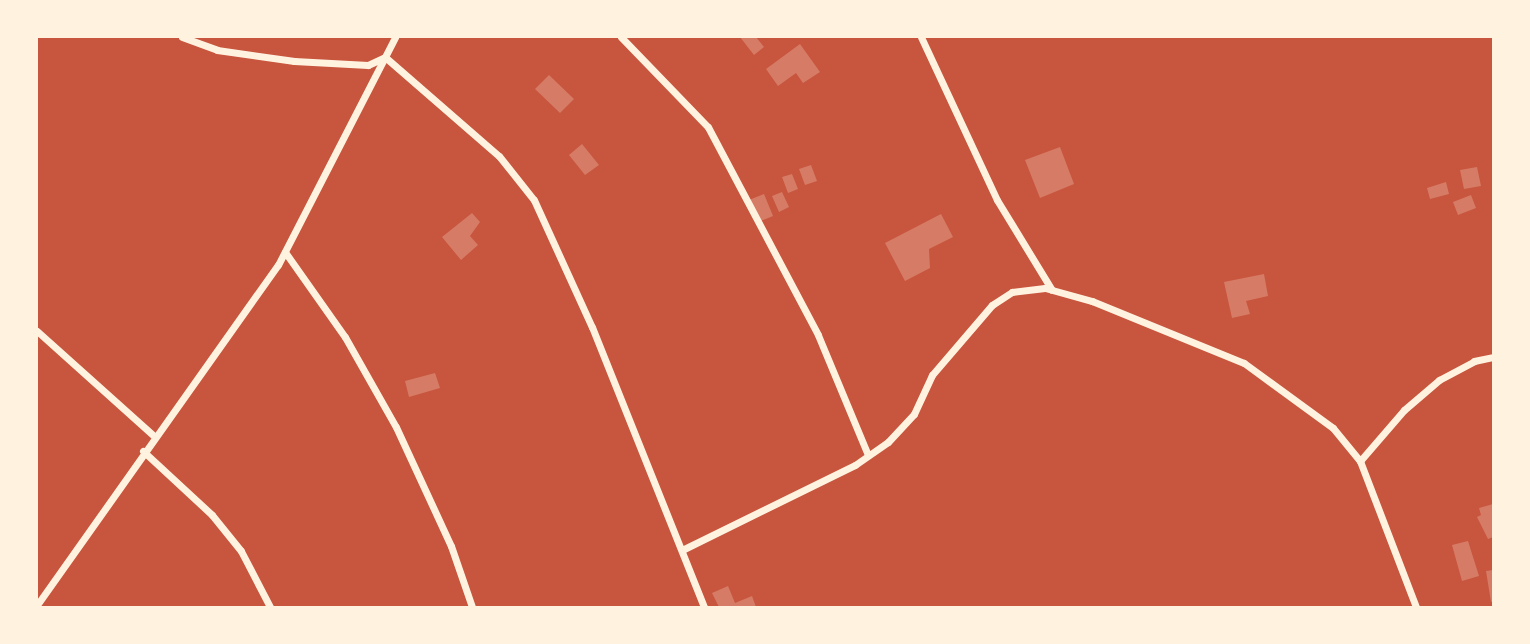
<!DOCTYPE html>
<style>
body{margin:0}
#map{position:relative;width:1530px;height:644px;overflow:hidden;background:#c8553d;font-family:"Work Sans",sans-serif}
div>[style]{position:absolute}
.building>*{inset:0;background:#d67c66}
.minor>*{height:7px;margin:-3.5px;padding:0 3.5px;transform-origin:3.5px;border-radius:3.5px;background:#fff3e0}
span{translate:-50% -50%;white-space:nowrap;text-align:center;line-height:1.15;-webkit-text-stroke:5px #fff3e0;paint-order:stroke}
.frame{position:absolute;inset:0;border:38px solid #fff3e0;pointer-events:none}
</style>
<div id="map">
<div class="building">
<div style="clip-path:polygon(740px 37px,756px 37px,764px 47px,754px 55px)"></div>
<div style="clip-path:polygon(800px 44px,820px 72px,803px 83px,796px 73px,778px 86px,766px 69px)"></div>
<div style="clip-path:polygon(549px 75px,574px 99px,560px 113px,535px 89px)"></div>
<div style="clip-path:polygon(582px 144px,599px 165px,585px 175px,569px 155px)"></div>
<div style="clip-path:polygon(1060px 147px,1074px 184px,1040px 198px,1025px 160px)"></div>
<div style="clip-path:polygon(811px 165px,817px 181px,805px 185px,799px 169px)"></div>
<div style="clip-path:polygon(1477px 167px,1481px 186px,1464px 189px,1460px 170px)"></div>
<div style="clip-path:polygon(792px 174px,798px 189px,788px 193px,782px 177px)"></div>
<div style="clip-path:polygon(1446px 182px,1449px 194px,1430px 199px,1427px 188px)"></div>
<div style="clip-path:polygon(782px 192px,789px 207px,779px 212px,772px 196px)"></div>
<div style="clip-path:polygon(764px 194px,773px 216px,758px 222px,749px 200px)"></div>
<div style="clip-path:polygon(1471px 195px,1476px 208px,1458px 215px,1453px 202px)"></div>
<div style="clip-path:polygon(472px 213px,480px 222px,470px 236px,478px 245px,461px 260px,442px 237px)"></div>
<div style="clip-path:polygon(941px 214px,953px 237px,929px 249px,930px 268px,905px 281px,885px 243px)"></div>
<div style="clip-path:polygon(1264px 274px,1268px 296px,1246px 301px,1250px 314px,1232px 318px,1224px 282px)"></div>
<div style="clip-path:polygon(435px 373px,440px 388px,409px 397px,405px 381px)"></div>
<div style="clip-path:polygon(1493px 504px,1493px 537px,1488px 539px,1477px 517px,1481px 515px,1479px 508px)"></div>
<div style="clip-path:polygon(1468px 541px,1479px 576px,1462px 581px,1452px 545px)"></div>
<div style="clip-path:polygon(1493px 570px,1493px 601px,1491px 602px,1486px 571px)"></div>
<div style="clip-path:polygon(728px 586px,735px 603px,752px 596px,756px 607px,719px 607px,712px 593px)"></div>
</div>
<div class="minor">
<div style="left:182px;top:37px;width:37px;rotate:20deg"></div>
<div style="left:217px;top:50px;width:78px;rotate:8.1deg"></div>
<div style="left:294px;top:61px;width:74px;rotate:3.1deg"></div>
<div style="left:368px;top:65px;width:19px;rotate:-25deg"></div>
<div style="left:385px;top:57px;width:151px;rotate:41deg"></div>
<div style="left:499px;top:156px;width:56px;rotate:51.5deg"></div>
<div style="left:534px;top:200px;width:140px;rotate:65.5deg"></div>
<div style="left:592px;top:327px;width:302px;rotate:68.2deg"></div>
<div style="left:621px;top:37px;width:125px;rotate:46deg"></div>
<div style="left:708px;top:127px;width:235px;rotate:62.1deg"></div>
<div style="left:818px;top:335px;width:130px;rotate:67.4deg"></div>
<div style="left:921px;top:37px;width:180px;rotate:65deg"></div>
<div style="left:997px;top:200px;width:105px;rotate:58.6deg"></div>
<div style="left:285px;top:252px;width:104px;rotate:54.8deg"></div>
<div style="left:345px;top:337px;width:103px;rotate:60.5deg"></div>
<div style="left:396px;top:427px;width:131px;rotate:65.2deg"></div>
<div style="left:451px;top:546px;width:65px;rotate:71deg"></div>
<div style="left:37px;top:331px;width:157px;rotate:41.9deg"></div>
<div style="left:143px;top:451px;width:94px;rotate:42.8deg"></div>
<div style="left:212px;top:515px;width:46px;rotate:51.1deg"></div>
<div style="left:241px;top:551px;width:63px;rotate:62.6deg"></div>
<div style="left:1360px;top:461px;width:67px;rotate:-49.2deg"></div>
<div style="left:1404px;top:410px;width:46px;rotate:-40.6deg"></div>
<div style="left:1439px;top:380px;width:40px;rotate:-28deg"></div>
<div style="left:1474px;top:361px;width:19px;rotate:-12deg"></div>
<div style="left:682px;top:550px;width:193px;rotate:-26.2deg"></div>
<div style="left:855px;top:465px;width:40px;rotate:-34.9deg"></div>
<div style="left:888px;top:442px;width:38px;rotate:-47deg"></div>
<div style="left:914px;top:414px;width:43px;rotate:-65.2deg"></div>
<div style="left:932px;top:375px;width:92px;rotate:-49.4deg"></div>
<div style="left:992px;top:305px;width:24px;rotate:-33deg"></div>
<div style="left:1012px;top:292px;width:33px;rotate:-7deg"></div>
<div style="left:1045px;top:288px;width:49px;rotate:15.5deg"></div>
<div style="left:1092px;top:301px;width:164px;rotate:22.2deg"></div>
<div style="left:1244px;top:363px;width:110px;rotate:36.1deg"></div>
<div style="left:1333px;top:428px;width:43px;rotate:50.7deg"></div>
<div style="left:1360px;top:461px;width:156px;rotate:69deg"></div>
<div style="left:37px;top:605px;width:417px;rotate:-54.7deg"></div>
<div style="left:278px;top:265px;width:256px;rotate:-62.8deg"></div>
</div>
<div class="frame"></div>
</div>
